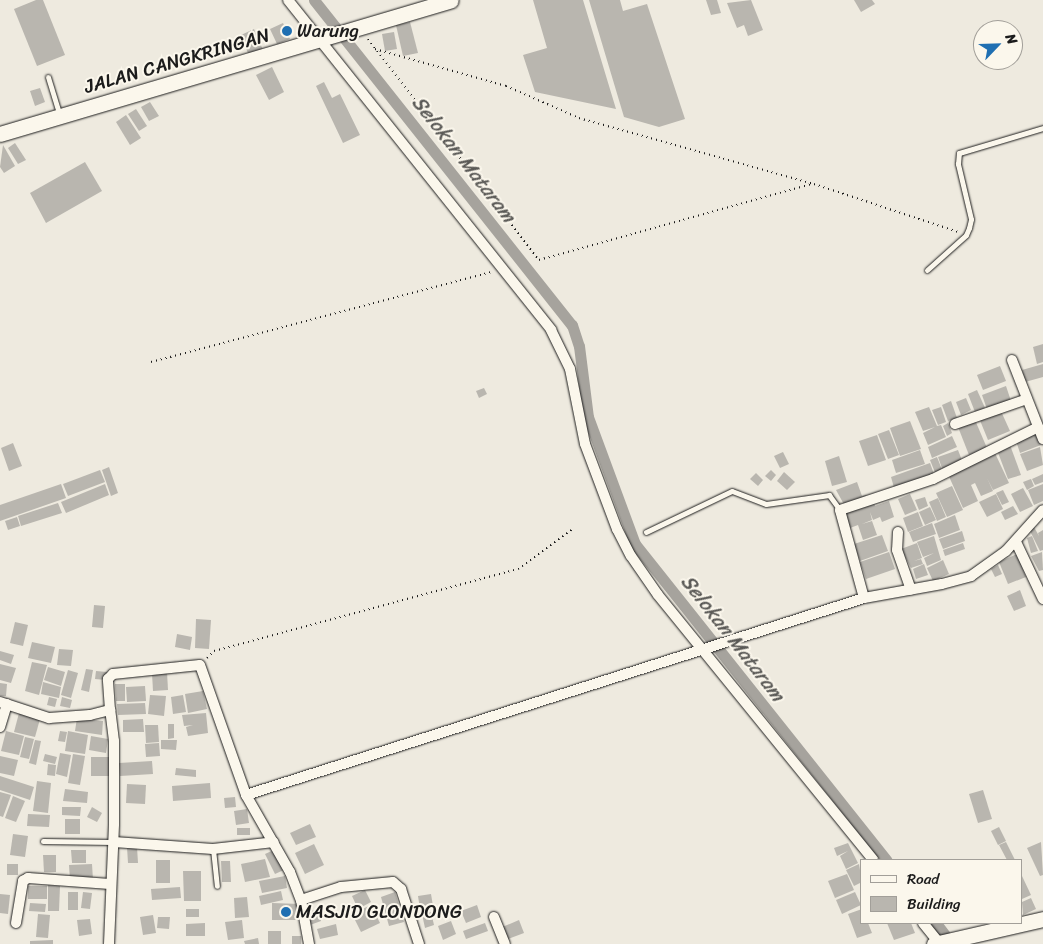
<!DOCTYPE html>
<style>
body{margin:0}
#map{position:relative;width:1043px;height:944px;overflow:hidden;background:#eeeadf;font-family:Sriracha,sans-serif}
div>[style]{position:absolute}
.canal>*{height:11px;margin:-5.5px;padding:0 5.5px;transform-origin:5.5px;border-radius:5.5px;background:#a6a39d}
.building>*{inset:0;background:#b9b6af}
.path>*{height:2px;margin-top:-1px;transform-origin:0;background:repeating-linear-gradient(90deg,#1c1c1c 0 1px,transparent 0 5px)}
.roads{filter:drop-shadow(0 0 1px #1c1c1c) drop-shadow(0 0 1px #1c1c1c)}
.service>*{height:5px;margin:-2.5px;padding:0 2.5px;transform-origin:2.5px;border-radius:2.5px;background:#fbf7ec}
.minor>*{height:10px;margin:-5px;padding:0 5px;transform-origin:5px;border-radius:5px;background:#fbf7ec}
.secondary>*{height:15px;margin:-7.5px;padding:0 7.5px;transform-origin:7.5px;border-radius:7.5px;background:#fbf7ec}
.dots>*{width:14px;height:14px;translate:-50% -50%;box-sizing:border-box;border:2px solid #fbf7ec;border-radius:50%}
span{translate:-50% -50%;white-space:nowrap;text-align:center;line-height:1.15;-webkit-text-stroke:4px #fbf7ec;paint-order:stroke}
.poi-label{font-size:19px;color:#1c1c1c}
.left{translate:0 -50%;text-align:left}
.street-label{font-size:19px;color:#1c1c1c}
.water-label{font-size:20px;color:#5a5956;font-style:italic}
.legend{position:absolute;left:860px;top:859px;width:162px;height:65px;box-sizing:border-box;background:#fbf7ec;border:1px solid #a29f99;margin:0;padding:6px 9px;list-style:none;font-size:15px;color:#1c1c1c}
.legend li{display:flex;align-items:center;gap:10px;height:25px}
.legend b{width:25px;border:1px solid #a29f99}
.north{position:absolute;left:973px;top:20px;width:50px;height:50px;box-sizing:border-box;background:#fbf7ec;border:1px solid #a29f99;border-radius:50%;rotate:66deg;font-size:14px;font-weight:700;line-height:20px;text-align:center;color:#1c1c1c}
.north::after{content:'';display:block;margin:auto;width:18px;height:22px;background:#1f6fb2;clip-path:polygon(50% 0,100% 100%,50% 72%,0 100%)}
</style>
<div id="map">
<div class="canal">
<div style="left:314px;top:0;width:415px;rotate:51.6deg"></div>
<div style="left:572px;top:325px;width:22px;rotate:72deg"></div>
<div style="left:579px;top:346px;width:72px;rotate:82.8deg"></div>
<div style="left:588px;top:417px;width:135px;rotate:69.7deg"></div>
<div style="left:635px;top:544px;width:404px;rotate:51.5deg"></div>
<div style="left:936px;top:923px;width:26px;rotate:53deg"></div>
</div>
<div class="building">
<div style="clip-path:polygon(36px 0,43px 0,65px 55px,37px 66px,14px 9px)"></div>
<div style="clip-path:polygon(533px 0,583px 0,616px 109px,535px 92px,523px 55px,547px 48px)"></div>
<div style="clip-path:polygon(589px 0,620px 0,623px 11px,647px 4px,685px 119px,659px 127px,624px 117px)"></div>
<div style="clip-path:polygon(706px 0,717px 0,721px 13px,711px 15px)"></div>
<div style="clip-path:polygon(751px 0,763px 30px,748px 36px,744px 25px,737px 28px,727px 3px)"></div>
<div style="clip-path:polygon(854px 0,872px 0,875px 4px,861px 12px)"></div>
<div style="clip-path:polygon(410px 22px,418px 53px,403px 56px,396px 25px)"></div>
<div style="clip-path:polygon(283px 23px,290px 39px,277px 44px,270px 29px)"></div>
<div style="clip-path:polygon(254px 29px,263px 50px,249px 56px,241px 35px)"></div>
<div style="clip-path:polygon(394px 32px,397px 49px,385px 51px,382px 34px)"></div>
<div style="clip-path:polygon(272px 67px,284px 92px,269px 100px,256px 75px)"></div>
<div style="clip-path:polygon(324px 82px,332px 98px,340px 94px,360px 135px,343px 143px,316px 86px)"></div>
<div style="clip-path:polygon(40px 88px,45px 102px,35px 106px,30px 91px)"></div>
<div style="clip-path:polygon(150px 102px,159px 116px,149px 121px,141px 107px)"></div>
<div style="clip-path:polygon(136px 109px,147px 126px,139px 131px,128px 114px)"></div>
<div style="clip-path:polygon(126px 115px,141px 138px,130px 145px,116px 122px)"></div>
<div style="clip-path:polygon(15px 143px,26px 160px,18px 164px,8px 148px)"></div>
<div style="clip-path:polygon(3px 145px,15px 166px,4px 173px,0 167px)"></div>
<div style="clip-path:polygon(85px 162px,102px 191px,46px 223px,30px 193px)"></div>
<div style="clip-path:polygon(1043px 344px,1043px 362px,1037px 364px,1033px 347px)"></div>
<div style="clip-path:polygon(1043px 364px,1043px 377px,1025px 382px,1022px 370px)"></div>
<div style="clip-path:polygon(1000px 366px,1006px 381px,983px 390px,977px 375px)"></div>
<div style="clip-path:polygon(1006px 386px,1011px 401px,987px 409px,982px 395px)"></div>
<div style="clip-path:polygon(484px 388px,487px 394px,479px 398px,476px 391px)"></div>
<div style="clip-path:polygon(977px 390px,985px 408px,975px 412px,968px 394px)"></div>
<div style="clip-path:polygon(966px 398px,971px 410px,961px 415px,956px 402px)"></div>
<div style="clip-path:polygon(951px 401px,957px 418px,948px 421px,942px 405px)"></div>
<div style="clip-path:polygon(929px 407px,937px 426px,941px 425px,946px 437px,928px 445px,923px 433px,935px 427px,923px 431px,915px 412px)"></div>
<div style="clip-path:polygon(941px 407px,946px 422px,938px 425px,932px 410px)"></div>
<div style="clip-path:polygon(1000px 409px,1010px 431px,988px 440px,979px 418px)"></div>
<div style="clip-path:polygon(975px 420px,987px 448px,969px 455px,958px 427px)"></div>
<div style="clip-path:polygon(910px 421px,921px 449px,900px 456px,890px 428px)"></div>
<div style="clip-path:polygon(948px 423px,952px 433px,947px 436px,943px 426px)"></div>
<div style="clip-path:polygon(889px 430px,899px 455px,888px 459px,878px 434px)"></div>
<div style="clip-path:polygon(1037px 433px,1041px 445px,1020px 453px,1016px 441px)"></div>
<div style="clip-path:polygon(877px 435px,886px 460px,868px 466px,859px 441px)"></div>
<div style="clip-path:polygon(952px 436px,957px 447px,932px 458px,928px 447px)"></div>
<div style="clip-path:polygon(13px 443px,22px 466px,9px 471px,1px 448px)"></div>
<div style="clip-path:polygon(1010px 445px,1021px 475px,1008px 479px,997px 450px)"></div>
<div style="clip-path:polygon(1040px 447px,1043px 465px,1027px 471px,1020px 454px)"></div>
<div style="clip-path:polygon(920px 450px,925px 464px,896px 473px,892px 460px)"></div>
<div style="clip-path:polygon(958px 450px,963px 463px,943px 471px,938px 457px)"></div>
<div style="clip-path:polygon(994px 451px,1009px 483px,993px 490px,987px 478px,993px 491px,981px 496px,975px 483px,971px 485px,978px 501px,963px 508px,947px 472px)"></div>
<div style="clip-path:polygon(783px 452px,789px 464px,780px 468px,774px 456px)"></div>
<div style="clip-path:polygon(839px 456px,847px 482px,832px 486px,825px 461px)"></div>
<div style="clip-path:polygon(937px 457px,943px 472px,936px 475px,930px 460px)"></div>
<div style="clip-path:polygon(930px 463px,935px 477px,895px 491px,891px 477px)"></div>
<div style="clip-path:polygon(109px 467px,118px 493px,111px 496px,102px 470px)"></div>
<div style="clip-path:polygon(100px 470px,105px 482px,68px 496px,63px 484px)"></div>
<div style="clip-path:polygon(771px 470px,776px 475px,771px 481px,765px 476px)"></div>
<div style="clip-path:polygon(784px 472px,795px 482px,787px 490px,777px 481px)"></div>
<div style="clip-path:polygon(756px 473px,763px 480px,758px 486px,750px 479px)"></div>
<div style="clip-path:polygon(1043px 474px,1043px 482px,1035px 485px,1032px 479px)"></div>
<div style="clip-path:polygon(1031px 479px,1034px 486px,1027px 490px,1023px 482px)"></div>
<div style="clip-path:polygon(857px 482px,862px 496px,866px 495px,868px 500px,846px 508px,836px 490px)"></div>
<div style="clip-path:polygon(61px 484px,66px 498px,0 521px,0 505px)"></div>
<div style="clip-path:polygon(105px 484px,109px 495px,66px 513px,61px 502px)"></div>
<div style="clip-path:polygon(1043px 484px,1043px 501px,1034px 505px,1028px 490px)"></div>
<div style="clip-path:polygon(952px 486px,963px 510px,947px 517px,936px 493px)"></div>
<div style="clip-path:polygon(1023px 488px,1033px 506px,1020px 512px,1011px 494px)"></div>
<div style="clip-path:polygon(1003px 490px,1009px 502px,1002px 505px,996px 493px)"></div>
<div style="clip-path:polygon(910px 494px,917px 510px,905px 515px,898px 499px)"></div>
<div style="clip-path:polygon(996px 494px,1003px 509px,987px 517px,979px 502px)"></div>
<div style="clip-path:polygon(925px 497px,928px 506px,919px 510px,915px 500px)"></div>
<div style="clip-path:polygon(938px 498px,946px 517px,937px 521px,929px 502px)"></div>
<div style="clip-path:polygon(889px 501px,894px 517px,882px 522px,880px 517px,873px 520px,870px 512px,872px 520px,862px 524px,872px 521px,877px 535px,863px 540px,858px 525px,850px 528px,845px 513px,874px 502px,875px 506px)"></div>
<div style="clip-path:polygon(58px 503px,62px 513px,21px 526px,18px 516px)"></div>
<div style="clip-path:polygon(1013px 506px,1018px 514px,1005px 520px,1001px 512px)"></div>
<div style="clip-path:polygon(930px 507px,936px 520px,925px 525px,919px 512px)"></div>
<div style="clip-path:polygon(918px 512px,923px 526px,908px 532px,903px 518px)"></div>
<div style="clip-path:polygon(955px 515px,960px 530px,939px 538px,934px 524px)"></div>
<div style="clip-path:polygon(17px 517px,20px 526px,8px 530px,5px 521px)"></div>
<div style="clip-path:polygon(932px 523px,936px 534px,913px 542px,909px 532px)"></div>
<div style="clip-path:polygon(1034px 527px,1039px 536px,1038px 533px,1043px 530px,1043px 550px,1040px 551px,1029px 529px)"></div>
<div style="clip-path:polygon(962px 531px,965px 541px,943px 549px,939px 539px)"></div>
<div style="clip-path:polygon(882px 535px,888px 551px,860px 561px,854px 544px)"></div>
<div style="clip-path:polygon(934px 536px,941px 560px,927px 566px,924px 558px,934px 553px,923px 557px,917px 542px)"></div>
<div style="clip-path:polygon(1032px 536px,1038px 551px,1031px 553px,1027px 538px)"></div>
<div style="clip-path:polygon(917px 543px,922px 558px,914px 561px,921px 559px,923px 564px,911px 568px,901px 549px)"></div>
<div style="clip-path:polygon(963px 543px,965px 549px,945px 556px,943px 550px)"></div>
<div style="clip-path:polygon(889px 552px,895px 569px,866px 579px,860px 562px)"></div>
<div style="clip-path:polygon(1042px 552px,1043px 570px,1039px 571px,1031px 556px)"></div>
<div style="clip-path:polygon(1017px 554px,1026px 577px,1008px 584px,999px 562px)"></div>
<div style="clip-path:polygon(943px 560px,949px 574px,933px 581px,927px 568px)"></div>
<div style="clip-path:polygon(924px 564px,928px 575px,916px 579px,913px 569px)"></div>
<div style="clip-path:polygon(998px 565px,1002px 574px,995px 577px,991px 569px)"></div>
<div style="clip-path:polygon(1020px 590px,1026px 606px,1014px 611px,1007px 596px)"></div>
<div style="clip-path:polygon(94px 605px,105px 606px,103px 628px,92px 627px)"></div>
<div style="clip-path:polygon(196px 619px,211px 620px,209px 649px,195px 648px)"></div>
<div style="clip-path:polygon(15px 622px,28px 625px,23px 646px,10px 643px)"></div>
<div style="clip-path:polygon(177px 634px,192px 637px,190px 650px,175px 647px)"></div>
<div style="clip-path:polygon(32px 642px,55px 647px,51px 663px,28px 658px)"></div>
<div style="clip-path:polygon(59px 649px,73px 650px,71px 666px,57px 665px)"></div>
<div style="clip-path:polygon(0 651px,14px 655px,11px 664px,0 660px)"></div>
<div style="clip-path:polygon(32px 662px,47px 665px,39px 695px,25px 691px)"></div>
<div style="clip-path:polygon(0 664px,16px 668px,11px 683px,0 680px)"></div>
<div style="clip-path:polygon(48px 667px,65px 672px,61px 686px,44px 680px)"></div>
<div style="clip-path:polygon(86px 669px,93px 670px,89px 692px,81px 690px)"></div>
<div style="clip-path:polygon(68px 670px,78px 673px,71px 698px,61px 695px)"></div>
<div style="clip-path:polygon(96px 671px,107px 672px,106px 680px,95px 679px)"></div>
<div style="clip-path:polygon(167px 672px,168px 690px,153px 691px,152px 673px)"></div>
<div style="clip-path:polygon(43px 682px,61px 687px,59px 698px,41px 694px)"></div>
<div style="clip-path:polygon(0 683px,7px 684px,6px 696px,0 696px)"></div>
<div style="clip-path:polygon(115px 684px,125px 684px,125px 701px,116px 701px)"></div>
<div style="clip-path:polygon(145px 686px,146px 701px,127px 702px,126px 687px)"></div>
<div style="clip-path:polygon(203px 691px,207px 709px,188px 713px,185px 694px)"></div>
<div style="clip-path:polygon(150px 695px,166px 696px,164px 716px,148px 714px)"></div>
<div style="clip-path:polygon(183px 695px,186px 712px,173px 714px,171px 697px)"></div>
<div style="clip-path:polygon(49px 697px,57px 699px,55px 707px,47px 705px)"></div>
<div style="clip-path:polygon(62px 697px,72px 700px,70px 708px,60px 706px)"></div>
<div style="clip-path:polygon(145px 703px,146px 714px,118px 715px,117px 704px)"></div>
<div style="clip-path:polygon(19px 713px,40px 719px,35px 737px,14px 732px)"></div>
<div style="clip-path:polygon(206px 713px,208px 733px,188px 736px,186px 727px,193px 725px,184px 726px,182px 715px)"></div>
<div style="clip-path:polygon(77px 718px,103px 721px,102px 735px,75px 731px)"></div>
<div style="clip-path:polygon(143px 719px,144px 732px,123px 732px,123px 720px)"></div>
<div style="clip-path:polygon(168px 724px,174px 724px,174px 738px,168px 739px)"></div>
<div style="clip-path:polygon(145px 725px,158px 725px,159px 742px,146px 743px)"></div>
<div style="clip-path:polygon(6px 731px,24px 736px,19px 755px,1px 751px)"></div>
<div style="clip-path:polygon(60px 731px,67px 732px,65px 742px,58px 741px)"></div>
<div style="clip-path:polygon(68px 731px,88px 735px,85px 754px,65px 751px)"></div>
<div style="clip-path:polygon(91px 736px,108px 739px,106px 753px,89px 750px)"></div>
<div style="clip-path:polygon(25px 737px,34px 739px,29px 759px,20px 757px)"></div>
<div style="clip-path:polygon(35px 740px,41px 741px,36px 765px,29px 763px)"></div>
<div style="clip-path:polygon(161px 740px,177px 740px,176px 750px,161px 749px)"></div>
<div style="clip-path:polygon(159px 743px,160px 756px,146px 757px,145px 744px)"></div>
<div style="clip-path:polygon(60px 753px,71px 755px,67px 777px,56px 774px)"></div>
<div style="clip-path:polygon(45px 754px,57px 757px,55px 764px,43px 761px)"></div>
<div style="clip-path:polygon(73px 754px,85px 756px,80px 785px,68px 783px)"></div>
<div style="clip-path:polygon(0 756px,18px 760px,14px 776px,0 773px)"></div>
<div style="clip-path:polygon(91px 757px,110px 757px,110px 776px,91px 776px)"></div>
<div style="clip-path:polygon(152px 761px,153px 774px,120px 776px,119px 763px)"></div>
<div style="clip-path:polygon(48px 764px,56px 765px,55px 776px,47px 775px)"></div>
<div style="clip-path:polygon(176px 768px,196px 770px,196px 777px,175px 775px)"></div>
<div style="clip-path:polygon(0 776px,34px 787px,30px 800px,0 790px)"></div>
<div style="clip-path:polygon(37px 781px,51px 783px,48px 813px,33px 811px)"></div>
<div style="clip-path:polygon(210px 783px,211px 798px,173px 801px,172px 786px)"></div>
<div style="clip-path:polygon(127px 784px,146px 785px,145px 804px,126px 803px)"></div>
<div style="clip-path:polygon(65px 789px,88px 792px,87px 803px,63px 801px)"></div>
<div style="clip-path:polygon(983px 790px,992px 819px,978px 823px,969px 794px)"></div>
<div style="clip-path:polygon(0 792px,11px 795px,3px 817px,0 816px)"></div>
<div style="clip-path:polygon(13px 796px,25px 801px,16px 822px,5px 818px)"></div>
<div style="clip-path:polygon(235px 797px,236px 807px,225px 808px,224px 798px)"></div>
<div style="clip-path:polygon(62px 807px,81px 807px,80px 816px,62px 815px)"></div>
<div style="clip-path:polygon(92px 807px,102px 813px,97px 822px,87px 817px)"></div>
<div style="clip-path:polygon(247px 809px,249px 823px,236px 825px,234px 811px)"></div>
<div style="clip-path:polygon(28px 814px,50px 815px,49px 827px,27px 826px)"></div>
<div style="clip-path:polygon(65px 819px,80px 819px,80px 834px,65px 834px)"></div>
<div style="clip-path:polygon(310px 824px,316px 837px,296px 845px,290px 833px)"></div>
<div style="clip-path:polygon(999px 827px,1006px 841px,998px 845px,991px 831px)"></div>
<div style="clip-path:polygon(237px 828px,250px 828px,250px 835px,237px 835px)"></div>
<div style="clip-path:polygon(13px 834px,28px 836px,25px 857px,10px 855px)"></div>
<div style="clip-path:polygon(1006px 842px,1015px 860px,1007px 860px,999px 845px)"></div>
<div style="clip-path:polygon(1041px 842px,1043px 875px,1040px 876px,1027px 848px)"></div>
<div style="clip-path:polygon(848px 843px,858px 863px,846px 869px,840px 856px,848px 851px,837px 856px,834px 848px)"></div>
<div style="clip-path:polygon(314px 844px,324px 865px,305px 874px,295px 853px)"></div>
<div style="clip-path:polygon(127px 847px,137px 847px,138px 863px,128px 863px)"></div>
<div style="clip-path:polygon(276px 849px,286px 869px,275px 874px,265px 854px)"></div>
<div style="clip-path:polygon(71px 850px,86px 850px,86px 863px,72px 863px)"></div>
<div style="clip-path:polygon(43px 855px,56px 855px,56px 872px,44px 872px)"></div>
<div style="clip-path:polygon(265px 859px,270px 877px,245px 882px,241px 864px)"></div>
<div style="clip-path:polygon(156px 860px,170px 860px,170px 883px,156px 883px)"></div>
<div style="clip-path:polygon(221px 861px,230px 861px,231px 882px,222px 882px)"></div>
<div style="clip-path:polygon(7px 864px,18px 864px,18px 875px,7px 875px)"></div>
<div style="clip-path:polygon(92px 864px,93px 880px,70px 880px,69px 865px)"></div>
<div style="clip-path:polygon(859px 864px,862px 882px,854px 886px,846px 870px)"></div>
<div style="clip-path:polygon(183px 871px,201px 871px,201px 901px,184px 901px)"></div>
<div style="clip-path:polygon(847px 874px,854px 890px,835px 898px,828px 881px)"></div>
<div style="clip-path:polygon(285px 876px,287px 888px,262px 893px,259px 881px)"></div>
<div style="clip-path:polygon(1022px 876px,1031px 895px,1022px 899px)"></div>
<div style="clip-path:polygon(48px 885px,60px 886px,59px 911px,48px 911px)"></div>
<div style="clip-path:polygon(28px 886px,47px 886px,47px 899px,28px 899px)"></div>
<div style="clip-path:polygon(180px 887px,181px 898px,152px 900px,151px 889px)"></div>
<div style="clip-path:polygon(365px 890px,371px 902px,358px 909px,352px 896px)"></div>
<div style="clip-path:polygon(281px 891px,283px 900px,261px 905px,259px 896px)"></div>
<div style="clip-path:polygon(68px 892px,78px 892px,78px 910px,68px 910px)"></div>
<div style="clip-path:polygon(83px 892px,92px 893px,90px 909px,81px 908px)"></div>
<div style="clip-path:polygon(395px 892px,404px 922px,389px 926px,381px 897px)"></div>
<div style="clip-path:polygon(855px 892px,861px 905px,842px 914px,836px 900px)"></div>
<div style="clip-path:polygon(0 894px,10px 895px,8px 914px,0 913px)"></div>
<div style="clip-path:polygon(431px 894px,433px 906px,420px 909px,418px 896px)"></div>
<div style="clip-path:polygon(247px 897px,249px 917px,235px 918px,234px 898px)"></div>
<div style="clip-path:polygon(1031px 898px,1036px 909px,1023px 915px,1022px 902px)"></div>
<div style="clip-path:polygon(30px 903px,46px 904px,45px 912px,29px 911px)"></div>
<div style="clip-path:polygon(272px 903px,300px 904px,300px 920px,272px 920px)"></div>
<div style="clip-path:polygon(371px 905px,380px 923px,361px 932px,352px 914px)"></div>
<div style="clip-path:polygon(477px 905px,481px 917px,466px 923px,461px 911px)"></div>
<div style="clip-path:polygon(186px 909px,199px 909px,199px 917px,186px 917px)"></div>
<div style="clip-path:polygon(317px 909px,321px 921px,310px 925px,306px 913px)"></div>
<div style="clip-path:polygon(862px 909px,862px 923px,868px 923px,872px 933px,857px 938px,848px 914px)"></div>
<div style="clip-path:polygon(431px 912px,434px 925px,425px 928px,422px 914px)"></div>
<div style="clip-path:polygon(38px 914px,50px 915px,48px 938px,36px 937px)"></div>
<div style="clip-path:polygon(153px 915px,156px 933px,143px 935px,140px 917px)"></div>
<div style="clip-path:polygon(158px 917px,170px 917px,169px 929px,157px 928px)"></div>
<div style="clip-path:polygon(90px 919px,92px 934px,79px 936px,77px 920px)"></div>
<div style="clip-path:polygon(242px 920px,244px 938px,228px 940px,225px 922px)"></div>
<div style="clip-path:polygon(519px 920px,524px 933px,505px 940px,500px 928px)"></div>
<div style="clip-path:polygon(451px 921px,456px 934px,443px 940px,438px 926px)"></div>
<div style="clip-path:polygon(205px 923px,205px 936px,186px 936px,186px 924px)"></div>
<div style="clip-path:polygon(485px 923px,488px 931px,466px 939px,463px 931px)"></div>
<div style="clip-path:polygon(887px 923px,911px 923px,915px 933px,894px 940px)"></div>
<div style="clip-path:polygon(336px 924px,338px 935px,320px 939px,317px 929px)"></div>
<div style="clip-path:polygon(268px 931px,281px 931px,281px 944px,268px 944px)"></div>
<div style="clip-path:polygon(292px 936px,301px 936px,301px 944px,292px 944px)"></div>
<div style="clip-path:polygon(258px 938px,259px 944px,245px 944px,244px 941px)"></div>
<div style="clip-path:polygon(53px 940px,53px 944px,30px 944px,30px 941px)"></div>
</div>
<div class="path">
<div style="left:368px;top:39px;width:279px;rotate:52.3deg"></div>
<div style="left:539px;top:260px;width:282px;rotate:-15.6deg"></div>
<div style="left:375px;top:49px;width:136px;rotate:15.8deg"></div>
<div style="left:506px;top:86px;width:80px;rotate:23.7deg"></div>
<div style="left:579px;top:118px;width:244px;rotate:15.7deg"></div>
<div style="left:814px;top:184px;width:152px;rotate:18.4deg"></div>
<div style="left:151px;top:362px;width:352px;rotate:-14.8deg"></div>
<div style="left:207px;top:658px;width:10px;rotate:-45deg"></div>
<div style="left:214px;top:651px;width:315px;rotate:-15.1deg"></div>
<div style="left:518px;top:569px;width:69px;rotate:-36.2deg"></div>
</div>
<div class="roads">
<div class="service">
<div style="left:48px;top:77px;width:39px;rotate:73deg"></div>
<div style="left:927px;top:270px;width:52px;rotate:-41.9deg"></div>
<div style="left:966px;top:235px;width:8px;rotate:-67deg"></div>
<div style="left:969px;top:228px;width:9px;rotate:-77deg"></div>
<div style="left:971px;top:219px;width:57px;rotate:-103.3deg"></div>
<div style="left:958px;top:164px;width:11px;rotate:-85deg"></div>
<div style="left:959px;top:153px;width:88px;rotate:-16.6deg"></div>
<div style="left:646px;top:532px;width:95px;rotate:-25.5deg"></div>
<div style="left:732px;top:491px;width:36px;rotate:21deg"></div>
<div style="left:766px;top:504px;width:64px;rotate:-8.1deg"></div>
<div style="left:829px;top:495px;width:19px;rotate:54deg"></div>
<div style="left:43px;top:841px;width:70px;rotate:0.8deg"></div>
<div style="left:213px;top:849px;width:37px;rotate:84deg"></div>
</div>
<div class="minor">
<div style="left:288px;top:0;width:422px;rotate:51.4deg"></div>
<div style="left:551px;top:330px;width:43px;rotate:64deg"></div>
<div style="left:570px;top:369px;width:76px;rotate:78.7deg"></div>
<div style="left:585px;top:444px;width:91px;rotate:69.4deg"></div>
<div style="left:617px;top:529px;width:30px;rotate:63deg"></div>
<div style="left:631px;top:556px;width:47px;rotate:55.3deg"></div>
<div style="left:658px;top:595px;width:341px;rotate:50.9deg"></div>
<div style="left:1012px;top:360px;width:85px;rotate:68.6deg"></div>
<div style="left:955px;top:424px;width:76px;rotate:-19.1deg"></div>
<div style="left:898px;top:532px;width:18px;rotate:93deg"></div>
<div style="left:897px;top:550px;width:42px;rotate:70.7deg"></div>
<div style="left:1016px;top:542px;width:63px;rotate:64.7deg"></div>
<div style="left:864px;top:598px;width:91px;rotate:-105.3deg"></div>
<div style="left:840px;top:510px;width:98px;rotate:-18.4deg"></div>
<div style="left:933px;top:479px;width:117px;rotate:-26.3deg"></div>
<div style="left:0;top:702px;width:52px;rotate:18.1deg"></div>
<div style="left:49px;top:718px;width:41px;rotate:-4.2deg"></div>
<div style="left:90px;top:715px;width:21px;rotate:-14deg"></div>
<div style="left:110px;top:710px;width:31px;rotate:-94deg"></div>
<div style="left:108px;top:679px;width:7px;rotate:-45deg"></div>
<div style="left:113px;top:674px;width:87px;rotate:-5.9deg"></div>
<div style="left:200px;top:665px;width:138px;rotate:70.5deg"></div>
<div style="left:246px;top:795px;width:89px;rotate:60.3deg"></div>
<div style="left:290px;top:872px;width:30px;rotate:69deg"></div>
<div style="left:301px;top:900px;width:45px;rotate:79.7deg"></div>
<div style="left:0;top:727px;width:24px;rotate:-73deg"></div>
<div style="left:246px;top:795px;width:649px;rotate:-17.68deg"></div>
<div style="left:864px;top:598px;width:79px;rotate:-10.2deg"></div>
<div style="left:942px;top:584px;width:30px;rotate:-15deg"></div>
<div style="left:971px;top:576px;width:43px;rotate:-35.5deg"></div>
<div style="left:1006px;top:551px;width:55px;rotate:-47.9deg"></div>
<div style="left:114px;top:842px;width:99px;rotate:4deg"></div>
<div style="left:213px;top:849px;width:61px;rotate:-6.5deg"></div>
<div style="left:301px;top:900px;width:42px;rotate:-18deg"></div>
<div style="left:341px;top:887px;width:52px;rotate:-5.5deg"></div>
<div style="left:393px;top:882px;width:11px;rotate:41deg"></div>
<div style="left:401px;top:889px;width:58px;rotate:71.9deg"></div>
<div style="left:494px;top:917px;width:29px;rotate:68deg"></div>
<div style="left:16px;top:923px;width:43px;rotate:-80.5deg"></div>
<div style="left:23px;top:881px;width:6px;rotate:-31deg"></div>
<div style="left:28px;top:878px;width:82px;rotate:4.2deg"></div>
<div style="left:923px;top:923px;width:27px;rotate:51deg"></div>
<div style="left:109px;top:944px;width:120px;rotate:-87.6deg"></div>
<div style="left:114px;top:824px;width:83px;rotate:-90deg"></div>
<div style="left:114px;top:741px;width:31px;rotate:-97deg"></div>
</div>
<div class="secondary">
<div style="left:0;top:134px;width:470px;rotate:-16.5deg"></div>
<div style="left:934px;top:944px;width:112px;rotate:-12.9deg"></div>
</div>
</div>
<div class="dots">
<div style="left:287px;top:31px;background:#1f6fb2"></div>
<div style="left:286px;top:912px;background:#1f6fb2"></div>
</div>
<div class="poi-label">
<span class="left" style="left:297px;top:31px">Warung</span>
<span class="left" style="left:296px;top:912px">MASJID GLONDONG</span>
</div>
<div class="street-label">
<span style="left:177px;top:61px;rotate:-16deg">JALAN CANGKRINGAN</span>
</div>
<div class="water-label">
<span style="left:464px;top:159px;rotate:52deg">Selokan Mataram</span>
<span style="left:733px;top:638px;rotate:52deg">Selokan Mataram</span>
</div>
<ul class="legend">
<li><b style="height:6px;background:#fbf7ec"></b>Road</li>
<li><b style="height:14px;background:#b9b6af"></b>Building</li>
</ul>
<div class="north">N</div>
</div>
